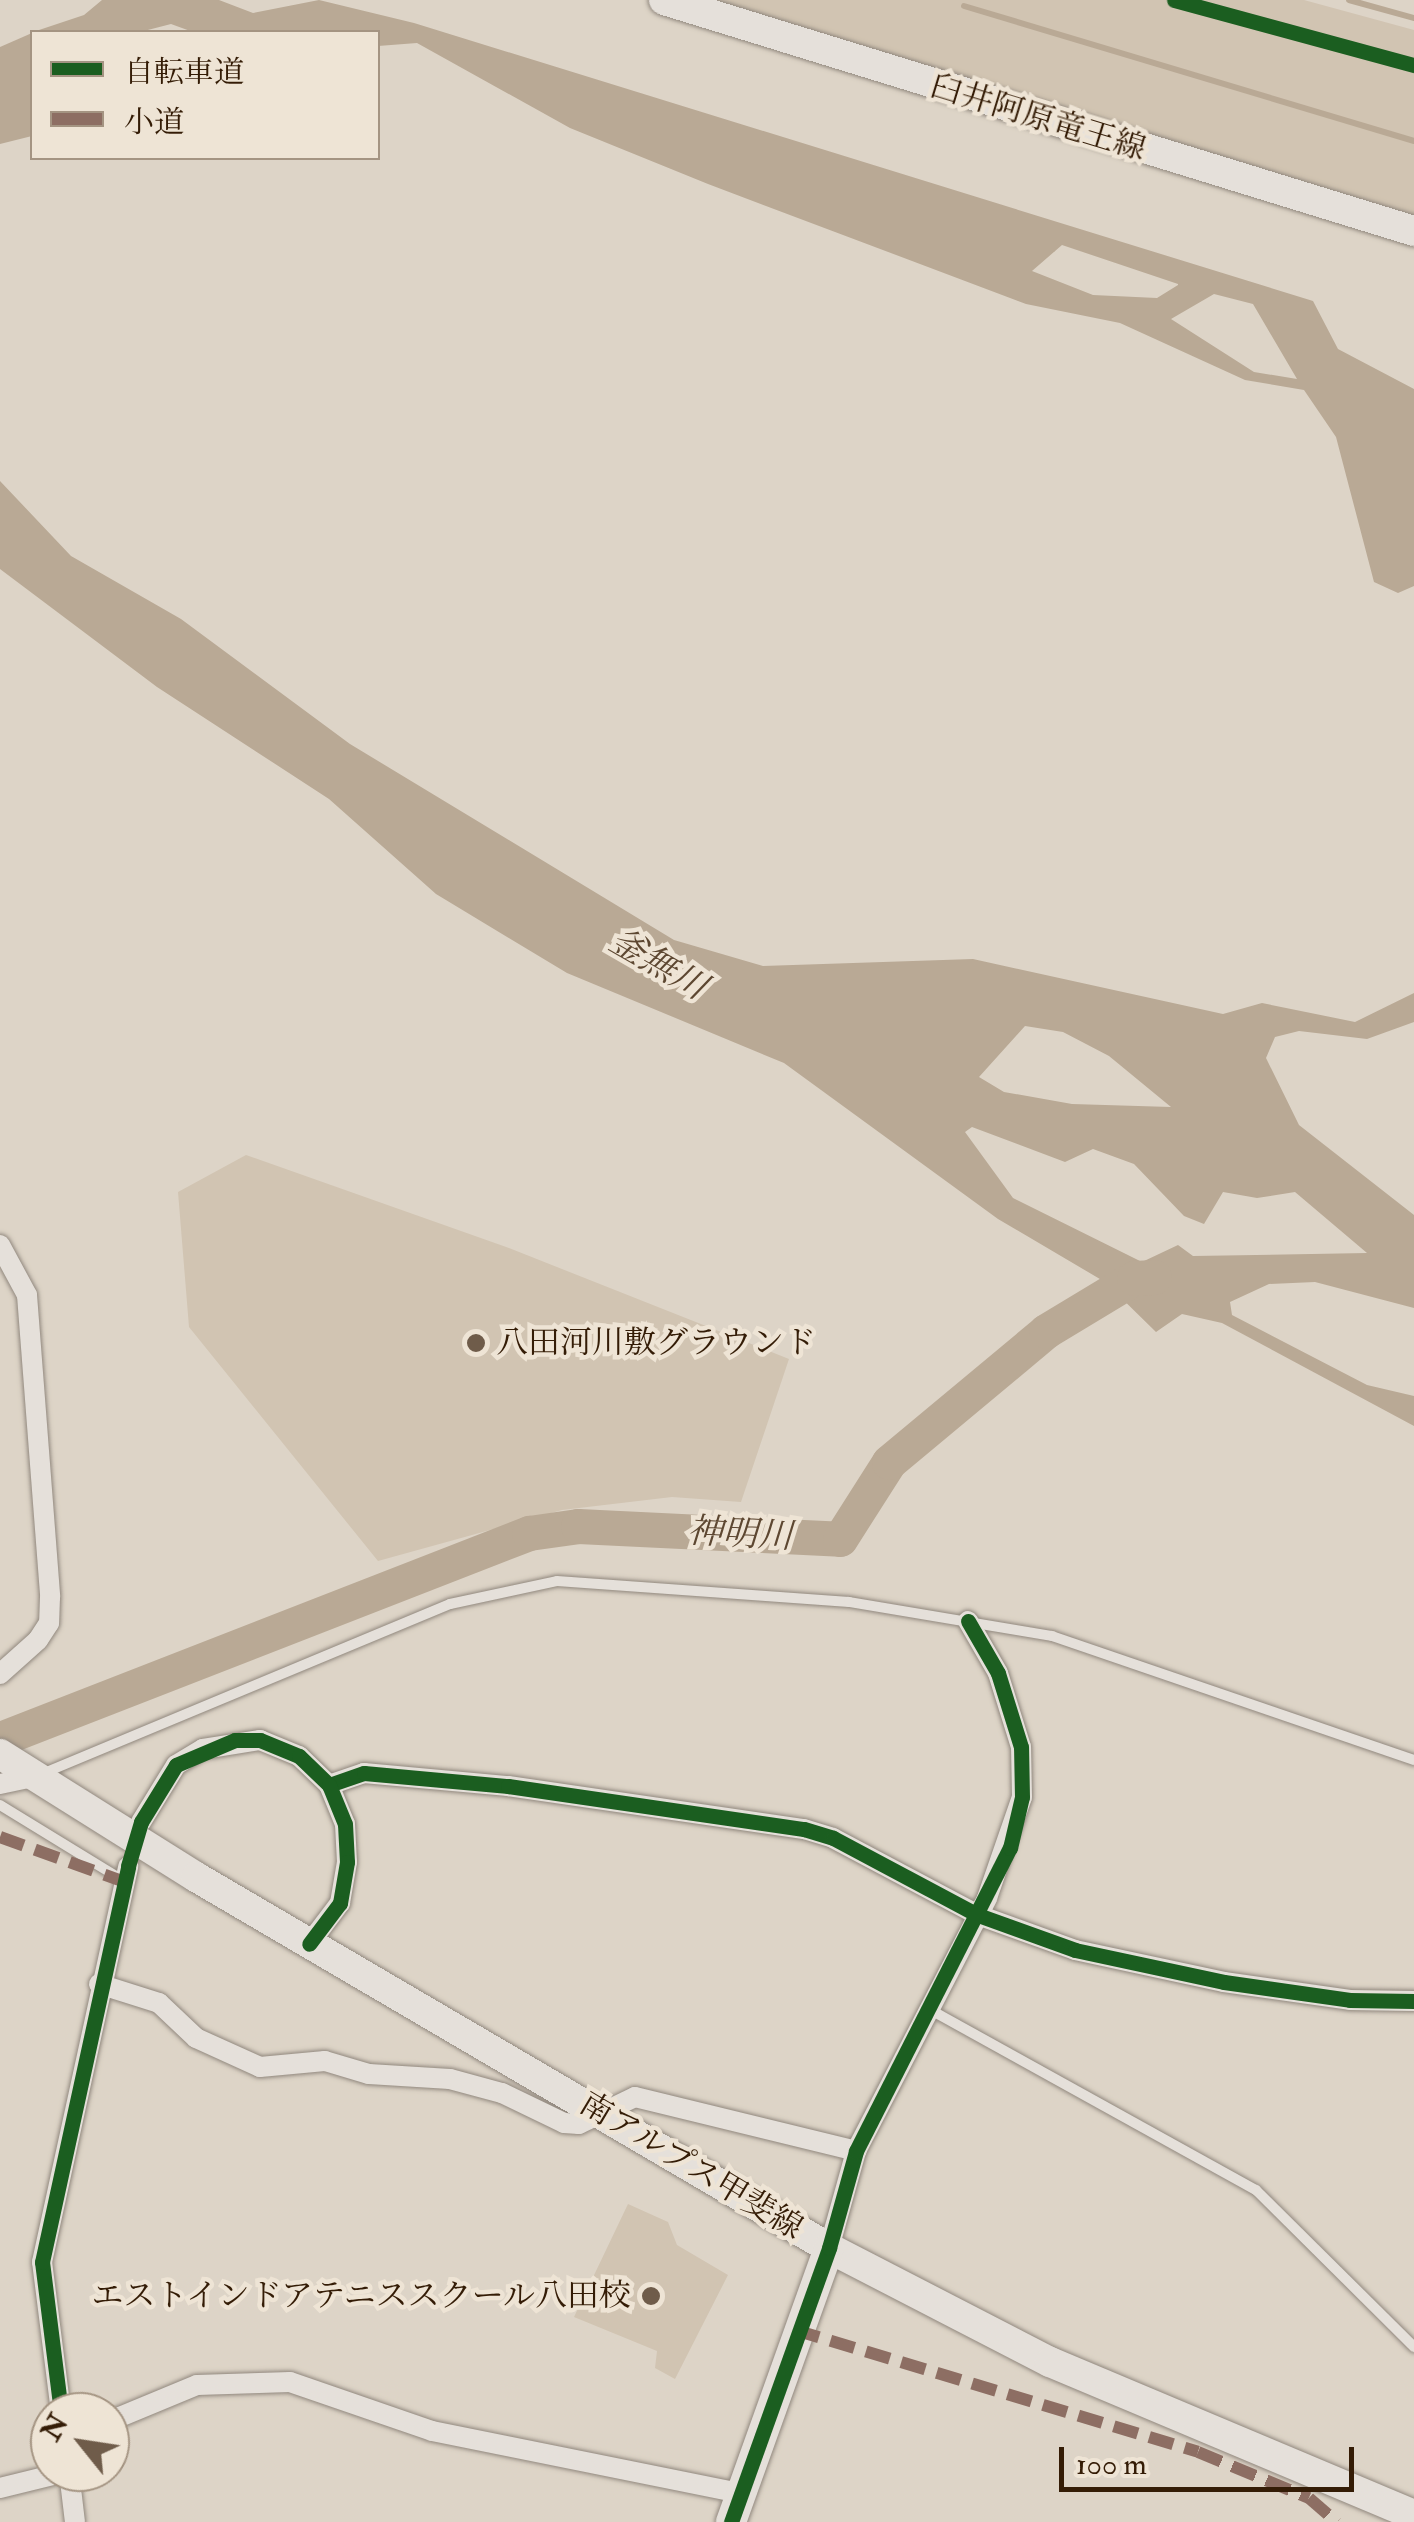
<!DOCTYPE html>
<meta charset="utf-8">
<style>
body{margin:0}
#map{position:relative;width:1414px;height:2522px;overflow:hidden;background:#ddd4c7;font-family:"IM FELL Double Pica","Noto Serif JP",serif}
div>[style]{position:absolute}
.green>*{inset:0;background:#d1c4b2}
.water>*{inset:0;background:#b9a995}
.stream>*{height:6px;margin:-3px;padding:0 3px;transform-origin:3px;border-radius:3px;background:#b9a995}
.river>*{height:35px;margin:-17.5px;padding:0 17.5px;transform-origin:17.5px;border-radius:17.5px;background:#b9a995}
.roads{filter:drop-shadow(0 0 2px #91887e) drop-shadow(0 0 2px #91887e)}
.lane>*{height:10px;margin:-5px;padding:0 5px;transform-origin:5px;border-radius:5px;background:#e5e0da}
.street>*{height:20px;margin:-10px;padding:0 10px;transform-origin:10px;border-radius:10px;background:#e5e0da}
.secondary>*{height:30px;margin:-15px;padding:0 15px;transform-origin:15px;border-radius:15px;background:#e5e0da}
.quiet>*{height:12px;margin-top:-6px;transform-origin:0;background:repeating-linear-gradient(90deg,#8d6e63 0 25px,transparent 0 37px)}
.cycleway>*{height:15px;margin:-7.5px;padding:0 7.5px;transform-origin:7.5px;border-radius:7.5px;background:#1b5e20}
.dots>*{width:28px;height:28px;translate:-50% -50%;box-sizing:border-box;border:5px solid #eee4d5;border-radius:50%}
span{translate:-50% -50%;white-space:nowrap;text-align:center;line-height:1.15;-webkit-text-stroke:9px #eee4d5;paint-order:stroke}
.street-label{font-size:32px;color:#341c06}
.poi-label{font-size:32px;color:#341c06}
.left{translate:0 -50%;text-align:left}
.right{translate:-100% -50%;text-align:right}
.water-label{font-size:35px;color:#5d4731;font-style:italic}
.legend{position:absolute;left:30px;top:30px;width:350px;height:130px;box-sizing:border-box;background:#eee4d5;border:2px solid #a49482;margin:0;padding:12px 18px;list-style:none;font-size:30px;color:#341c06}
.legend li{display:flex;align-items:center;gap:20px;height:50px}
.legend b{width:50px;border:2px solid #a49482}
.north{position:absolute;left:30px;top:2392px;width:100px;height:100px;box-sizing:border-box;background:#eee4d5;border:2px solid #a49482;border-radius:50%;rotate:300deg;font-size:28px;font-weight:700;line-height:40px;text-align:center;color:#341c06}
.north::after{content:'';display:block;margin:auto;width:35px;height:45px;background:#6f5c4a;clip-path:polygon(50% 0,100% 100%,50% 72%,0 100%)}
.scale{position:absolute;left:1059px;top:2447px;width:295px;height:45px;box-sizing:border-box;border:5px solid #341c06;border-top:0;padding-left:12px;font-size:30px;line-height:35px;white-space:nowrap;color:#341c06;-webkit-text-stroke:8px #eee4d5;paint-order:stroke}
</style>
<div id="map">
<div class="green">
<div style="clip-path:polygon(708px 0,1304px 0,1414px 30px,1414px 218px)"></div>
<div style="clip-path:polygon(246px 1155px,509px 1248px,789px 1359px,741px 1502px,672px 1497px,562px 1510px,378px 1561px,189px 1327px,178px 1192px)"></div>
<div style="clip-path:polygon(628px 2204px,668px 2222px,677px 2245px,728px 2275px,675px 2379px,655px 2368px,657px 2351px,574px 2317px)"></div>
</div>
<div class="water">
<div style="clip-path:polygon(evenodd,102px 0,219px 0,253px 13px,319px 0,414px 23px,1313px 301px,1338px 349px,1414px 389px,1414px 586px,1398px 593px,1374px 582px,1336px 437px,1304px 390px,1245px 380px,1120px 323px,1026px 304px,708px 184px,570px 128px,417px 43px,378px 46px,378px 32px,193px 32px,171px 24px,140px 32px,33px 32px,84px 15px,102px 0,1062px 245px,1178px 284px,1178px 285px,1157px 298px,1093px 295px,1032px 271px,1062px 245px,102px 0,1214px 294px,1253px 304px,1297px 379px,1254px 372px,1171px 319px,1214px 294px)"></div>
<div style="clip-path:polygon(32px 33px,32px 136px,0 144px,0 47px)"></div>
<div style="clip-path:polygon(evenodd,0 481px,71px 556px,181px 619px,350px 744px,674px 940px,763px 966px,973px 959px,1223px 1014px,1262px 1003px,1355px 1022px,1414px 993px,1414px 1022px,1367px 1039px,1299px 1031px,1275px 1037px,1266px 1058px,1299px 1125px,1414px 1215px,1414px 1308px,1315px 1282px,1269px 1284px,1230px 1302px,1232px 1315px,1367px 1385px,1414px 1396px,1414px 1426px,1222px 1323px,1182px 1314px,1156px 1332px,1105px 1282px,998px 1219px,784px 1063px,567px 973px,436px 894px,329px 799px,157px 687px,0 569px,0 481px,1025px 1026px,1063px 1032px,1109px 1056px,1171px 1107px,1072px 1104px,1004px 1092px,979px 1077px,1025px 1026px,0 481px,972px 1127px,1065px 1162px,1093px 1149px,1134px 1164px,1184px 1216px,1204px 1224px,1223px 1192px,1257px 1198px,1295px 1192px,1367px 1253px,1193px 1256px,1178px 1245px,1142px 1262px,1013px 1198px,965px 1132px,972px 1127px)"></div>
</div>
<div class="stream">
<div style="left:1349px;top:0;width:67px;rotate:15.5deg"></div>
<div style="left:964px;top:6px;width:470px;rotate:16.7deg"></div>
</div>
<div class="river">
<div style="left:0;top:1739px;width:568px;rotate:-21.28deg"></div>
<div style="left:529px;top:1533px;width:49px;rotate:-8.1deg"></div>
<div style="left:578px;top:1526px;width:262px;rotate:2.8deg"></div>
<div style="left:840px;top:1539px;width:91px;rotate:-57.5deg"></div>
<div style="left:889px;top:1462px;width:204px;rotate:-39.8deg"></div>
<div style="left:1046px;top:1331px;width:103px;rotate:-31.1deg"></div>
<div style="left:1134px;top:1278px;width:20px;rotate:-3deg"></div>
</div>
<div class="roads">
<div class="lane">
<div style="left:44px;top:1773px;width:440px;rotate:-22.6deg"></div>
<div style="left:450px;top:1604px;width:109px;rotate:-12.1deg"></div>
<div style="left:557px;top:1581px;width:293px;rotate:4.1deg"></div>
<div style="left:849px;top:1602px;width:206px;rotate:9.5deg"></div>
<div style="left:1052px;top:1636px;width:383px;rotate:18.9deg"></div>
<div style="left:0;top:1805px;width:145px;rotate:31.5deg"></div>
<div style="left:929px;top:2009px;width:374px;rotate:29deg"></div>
<div style="left:1256px;top:2190px;width:223px;rotate:44.8deg"></div>
</div>
<div class="street">
<div style="left:0;top:1245px;width:57px;rotate:61.6deg"></div>
<div style="left:27px;top:1295px;width:303px;rotate:85.6deg"></div>
<div style="left:50px;top:1597px;width:26px;rotate:92deg"></div>
<div style="left:49px;top:1623px;width:20px;rotate:123deg"></div>
<div style="left:38px;top:1640px;width:51px;rotate:138.2deg"></div>
<div style="left:0;top:1784px;width:35px;rotate:-12deg"></div>
<div style="left:329px;top:1785px;width:37px;rotate:-19deg"></div>
<div style="left:364px;top:1773px;width:145px;rotate:5.2deg"></div>
<div style="left:508px;top:1786px;width:299px;rotate:8.3deg"></div>
<div style="left:804px;top:1829px;width:30px;rotate:17deg"></div>
<div style="left:833px;top:1838px;width:164px;rotate:28deg"></div>
<div style="left:978px;top:1915px;width:103px;rotate:19.8deg"></div>
<div style="left:1075px;top:1950px;width:152px;rotate:12.1deg"></div>
<div style="left:1224px;top:1982px;width:127px;rotate:8.1deg"></div>
<div style="left:1350px;top:2000px;width:64px;rotate:0.9deg"></div>
<div style="left:141px;top:1822px;width:67px;rotate:-58.4deg"></div>
<div style="left:176px;top:1765px;width:31px;rotate:-31deg"></div>
<div style="left:203px;top:1749px;width:58px;rotate:-9deg"></div>
<div style="left:260px;top:1740px;width:42px;rotate:22.3deg"></div>
<div style="left:299px;top:1756px;width:42px;rotate:44deg"></div>
<div style="left:329px;top:1785px;width:42px;rotate:67.7deg"></div>
<div style="left:345px;top:1824px;width:38px;rotate:87deg"></div>
<div style="left:347px;top:1862px;width:42px;rotate:99.7deg"></div>
<div style="left:340px;top:1903px;width:51px;rotate:127.1deg"></div>
<div style="left:99px;top:1984px;width:63px;rotate:17.6deg"></div>
<div style="left:159px;top:2003px;width:51px;rotate:43.4deg"></div>
<div style="left:196px;top:2038px;width:70px;rotate:24.4deg"></div>
<div style="left:260px;top:2067px;width:65px;rotate:-5.3deg"></div>
<div style="left:325px;top:2061px;width:46px;rotate:16.5deg"></div>
<div style="left:369px;top:2074px;width:81px;rotate:3.5deg"></div>
<div style="left:450px;top:2079px;width:54px;rotate:15.1deg"></div>
<div style="left:502px;top:2093px;width:69px;rotate:25.8deg"></div>
<div style="left:564px;top:2123px;width:15px;rotate:4deg"></div>
<div style="left:579px;top:2124px;width:62px;rotate:-25.7deg"></div>
<div style="left:635px;top:2097px;width:228px;rotate:13.7deg"></div>
<div style="left:829px;top:2248px;width:101px;rotate:-74.4deg"></div>
<div style="left:856px;top:2151px;width:285px;rotate:-62.6deg"></div>
<div style="left:987px;top:1898px;width:107px;rotate:-70.9deg"></div>
<div style="left:1022px;top:1797px;width:50px;rotate:-91.1deg"></div>
<div style="left:1021px;top:1747px;width:77px;rotate:-107.3deg"></div>
<div style="left:998px;top:1673px;width:60px;rotate:-120deg"></div>
<div style="left:61px;top:2412px;width:151px;rotate:-97.2deg"></div>
<div style="left:42px;top:2262px;width:405px;rotate:-77.7deg"></div>
<div style="left:110px;top:2421px;width:94px;rotate:-22.5deg"></div>
<div style="left:197px;top:2385px;width:93px;rotate:-1.8deg"></div>
<div style="left:290px;top:2382px;width:150px;rotate:19deg"></div>
<div style="left:432px;top:2431px;width:314px;rotate:11.4deg"></div>
<div style="left:69px;top:2472px;width:50px;rotate:83.2deg"></div>
<div style="left:0;top:2488px;width:67px;rotate:-13.8deg"></div>
</div>
<div class="secondary">
<div style="left:664px;top:0;width:785px;rotate:17.12deg"></div>
<div style="left:0;top:1754px;width:231px;rotate:32.1deg"></div>
<div style="left:196px;top:1877px;width:734px;rotate:30.37deg"></div>
<div style="left:829px;top:2248px;width:249px;rotate:27.3deg"></div>
<div style="left:1050px;top:2362px;width:395px;rotate:22.8deg"></div>
<div style="left:731px;top:2522px;width:291px;rotate:-70.3deg"></div>
</div>
</div>
<div class="quiet">
<div style="left:0;top:1837px;width:133px;rotate:19.8deg"></div>
<div style="left:795px;top:2330px;width:421px;rotate:16.8deg"></div>
<div style="left:1198px;top:2452px;width:120px;rotate:22.5deg"></div>
<div style="left:1309px;top:2498px;width:37px;rotate:41deg"></div>
</div>
<div class="cycleway">
<div style="left:1174px;top:0;width:249px;rotate:15.2deg"></div>
<div style="left:329px;top:1785px;width:37px;rotate:-19deg"></div>
<div style="left:364px;top:1773px;width:145px;rotate:5.2deg"></div>
<div style="left:508px;top:1786px;width:299px;rotate:8.3deg"></div>
<div style="left:804px;top:1829px;width:30px;rotate:17deg"></div>
<div style="left:833px;top:1838px;width:164px;rotate:28deg"></div>
<div style="left:978px;top:1915px;width:103px;rotate:19.8deg"></div>
<div style="left:1075px;top:1950px;width:152px;rotate:12.1deg"></div>
<div style="left:1224px;top:1982px;width:127px;rotate:8.1deg"></div>
<div style="left:1350px;top:2000px;width:64px;rotate:0.9deg"></div>
<div style="left:61px;top:2412px;width:151px;rotate:-97.2deg"></div>
<div style="left:42px;top:2262px;width:405px;rotate:-77.7deg"></div>
<div style="left:128px;top:1866px;width:46px;rotate:-73.5deg"></div>
<div style="left:141px;top:1822px;width:67px;rotate:-58.4deg"></div>
<div style="left:176px;top:1765px;width:64px;rotate:-23deg"></div>
<div style="left:235px;top:1740px;width:25px"></div>
<div style="left:260px;top:1740px;width:42px;rotate:22.3deg"></div>
<div style="left:299px;top:1756px;width:42px;rotate:44deg"></div>
<div style="left:329px;top:1785px;width:42px;rotate:67.7deg"></div>
<div style="left:345px;top:1824px;width:38px;rotate:87deg"></div>
<div style="left:347px;top:1862px;width:42px;rotate:99.7deg"></div>
<div style="left:340px;top:1903px;width:51px;rotate:127.1deg"></div>
<div style="left:731px;top:2522px;width:291px;rotate:-70.3deg"></div>
<div style="left:829px;top:2248px;width:101px;rotate:-74.4deg"></div>
<div style="left:856px;top:2151px;width:340px;rotate:-63.1deg"></div>
<div style="left:1010px;top:1848px;width:52px;rotate:-76.8deg"></div>
<div style="left:1022px;top:1797px;width:50px;rotate:-91.1deg"></div>
<div style="left:1021px;top:1747px;width:77px;rotate:-107.3deg"></div>
<div style="left:998px;top:1673px;width:60px;rotate:-120deg"></div>
</div>
<div class="dots">
<div style="left:476px;top:1343px;background:#6f5c4a"></div>
<div style="left:651px;top:2296px;background:#6f5c4a"></div>
</div>
<div class="street-label">
<span style="left:1038px;top:118px;rotate:17deg">臼井阿原竜王線</span>
<span style="left:691px;top:2166px;rotate:31deg">南アルプス甲斐線</span>
</div>
<div class="poi-label">
<span class="left" style="left:496px;top:1343px">八田河川敷グラウンド</span>
<span class="right" style="left:631px;top:2296px">エストインドアテニススクール八田校</span>
</div>
<div class="water-label">
<span style="left:658px;top:964px;rotate:30deg">釜無川</span>
<span style="left:740px;top:1534px;rotate:3deg">神明川</span>
</div>
<ul class="legend">
<li><b style="height:12px;background:#1b5e20"></b>自転車道</li>
<li><b style="height:12px;background:#8d6e63"></b>小道</li>
</ul>
<div class="north">N</div>
<div class="scale">100 m</div>
</div>
